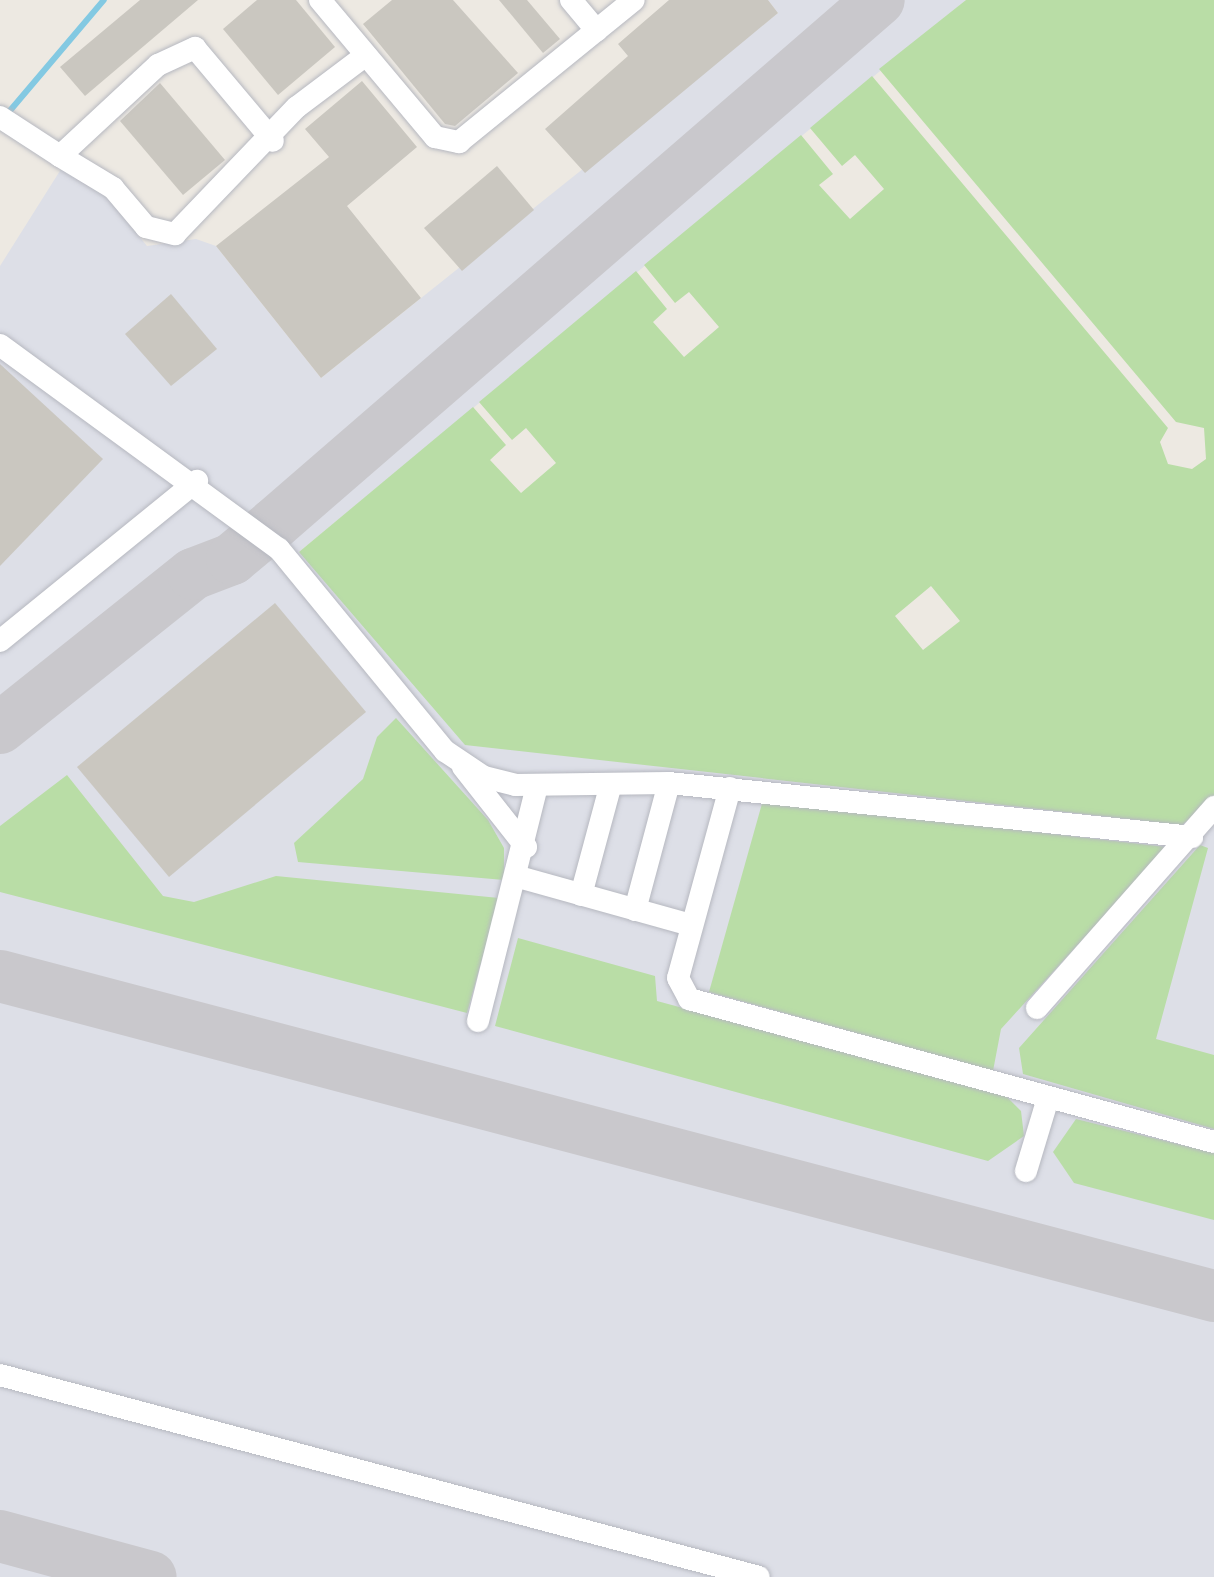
<!DOCTYPE html>
<style>
body{margin:0}
#map{position:relative;width:1214px;height:1577px;overflow:hidden;background:#ede9e2;font-family:Commissioner,sans-serif}
div>[style]{position:absolute}
.airport>*{inset:0;background:#dddfe7}
.green>*{inset:0;background:#b9dda6}
.stream>*{height:6px;margin:-3px;padding:0 3px;transform-origin:3px;border-radius:3px;background:#83c9e2}
.taxiway>*{height:52px;margin:-26px;padding:0 26px;transform-origin:26px;border-radius:26px;background:#c9c8cc}
.building>*{inset:0;background:#cac7c0}
.roads{filter:drop-shadow(0 0 2px #b6b8c0) drop-shadow(0 0 2px #b6b8c0)}
.minor>*{height:22px;margin:-11px;padding:0 11px;transform-origin:11px;border-radius:11px;background:#fff}
span{translate:-50% -50%;white-space:nowrap;text-align:center;line-height:1.15;-webkit-text-stroke:10px #fff;paint-order:stroke}
</style>
<div id="map">
<div class="airport">
<div style="clip-path:polygon(768px 0,966px 0,299px 552px,1214px 785px,1214px 1577px,0 1577px,0 266px,63px 166px,108px 198px,147px 246px,196px 239px,216px 246px,321px 378px,778px 13px)"></div>
</div>
<div class="green">
<div style="clip-path:polygon(evenodd,966px 0,1214px 0,1214px 799px,1182px 825px,465px 745px,299px 552px,473px 407px,506px 445px,490px 460px,521px 493px,556px 463px,526px 428px,512px 440px,479px 402px,636px 271px,667px 309px,653px 322px,684px 357px,719px 327px,689px 292px,675px 303px,644px 265px,801px 135px,833px 174px,819px 185px,850px 219px,884px 189px,855px 155px,842px 166px,810px 128px,872px 76px,1168px 428px,1160px 442px,1168px 464px,1192px 469px,1206px 459px,1204px 428px,1176px 422px,879px 69px,966px 0,931px 586px,960px 621px,923px 650px,895px 616px,931px 586px)"></div>
<div style="clip-path:polygon(396px 718px,488px 820px,504px 848px,504px 880px,298px 862px,294px 843px,363px 779px,377px 737px)"></div>
<div style="clip-path:polygon(67px 775px,163px 896px,194px 902px,276px 876px,499px 898px,467px 1013px,0 892px,0 826px)"></div>
<div style="clip-path:polygon(763px 800px,772px 802px,1167px 847px,1001px 1029px,993px 1071px,709px 992px)"></div>
<div style="clip-path:polygon(1200px 845px,1208px 848px,1156px 1039px,1214px 1055px,1214px 1129px,1023px 1074px,1019px 1048px)"></div>
<div style="clip-path:polygon(518px 938px,655px 976px,657px 1001px,1005px 1095px,1021px 1111px,1024px 1136px,988px 1161px,495px 1026px)"></div>
<div style="clip-path:polygon(1076px 1119px,1214px 1153px,1214px 1220px,1074px 1183px,1053px 1152px)"></div>
</div>
<div class="stream">
<div style="left:8px;top:113px;width:148px;rotate:-49.7deg"></div>
</div>
<div class="taxiway">
<div style="left:0;top:728px;width:247px;rotate:-38.6deg"></div>
<div style="left:193px;top:574px;width:42px;rotate:-21deg"></div>
<div style="left:232px;top:559px;width:55px;rotate:-39.8deg"></div>
<div style="left:274px;top:524px;width:800px;rotate:-40.9deg"></div>
<div style="left:0;top:976px;width:1255px;rotate:14.77deg"></div>
<div style="left:0;top:1536px;width:156px;rotate:15.2deg"></div>
</div>
<div class="building">
<div style="clip-path:polygon(140px 0,198px 0,85px 96px,60px 67px)"></div>
<div style="clip-path:polygon(257px 0,296px 0,335px 47px,278px 95px,223px 29px)"></div>
<div style="clip-path:polygon(392px 0,453px 0,518px 73px,455px 126px,445px 124px,363px 24px)"></div>
<div style="clip-path:polygon(499px 0,527px 0,560px 39px,543px 53px)"></div>
<div style="clip-path:polygon(669px 0,768px 0,778px 13px,585px 173px,545px 129px,628px 56px,618px 44px)"></div>
<div style="clip-path:polygon(362px 81px,417px 147px,347px 206px,421px 298px,321px 378px,216px 246px,329px 157px,305px 129px)"></div>
<div style="clip-path:polygon(160px 83px,225px 160px,183px 195px,120px 121px)"></div>
<div style="clip-path:polygon(497px 166px,534px 210px,462px 271px,424px 228px)"></div>
<div style="clip-path:polygon(171px 294px,217px 349px,171px 386px,125px 334px)"></div>
<div style="clip-path:polygon(0 364px,103px 459px,0 566px)"></div>
<div style="clip-path:polygon(275px 603px,366px 712px,169px 877px,77px 767px)"></div>
</div>
<div class="roads">
<div class="minor">
<div style="left:320px;top:0;width:179px;rotate:50deg"></div>
<div style="left:435px;top:137px;width:25px;rotate:12deg"></div>
<div style="left:459px;top:142px;width:225px;rotate:-39.1deg"></div>
<div style="left:571px;top:0;width:40px;rotate:50deg"></div>
<div style="left:0;top:117px;width:72px;rotate:33deg"></div>
<div style="left:60px;top:156px;width:134px;rotate:-42.9deg"></div>
<div style="left:158px;top:65px;width:41px;rotate:-24.7deg"></div>
<div style="left:195px;top:48px;width:121px;rotate:50deg"></div>
<div style="left:60px;top:156px;width:62px;rotate:31.1deg"></div>
<div style="left:113px;top:188px;width:51px;rotate:49.8deg"></div>
<div style="left:146px;top:227px;width:30px;rotate:14deg"></div>
<div style="left:175px;top:234px;width:176px;rotate:-46.2deg"></div>
<div style="left:297px;top:107px;width:86px;rotate:-37deg"></div>
<div style="left:0;top:345px;width:346px;rotate:36.2deg"></div>
<div style="left:279px;top:549px;width:261px;rotate:50.6deg"></div>
<div style="left:445px;top:751px;width:47px;rotate:33.7deg"></div>
<div style="left:484px;top:777px;width:32px;rotate:14deg"></div>
<div style="left:515px;top:785px;width:154px;rotate:-0.7deg"></div>
<div style="left:669px;top:783px;width:526px;rotate:5.89deg"></div>
<div style="left:0;top:641px;width:254px;rotate:-39.1deg"></div>
<div style="left:463px;top:767px;width:102px;rotate:51.8deg"></div>
<div style="left:730px;top:788px;width:197px;rotate:105.3deg"></div>
<div style="left:678px;top:978px;width:24px;rotate:62deg"></div>
<div style="left:689px;top:999px;width:544px;rotate:15.24deg"></div>
<div style="left:519px;top:877px;width:179px;rotate:15.6deg"></div>
<div style="left:581px;top:895px;width:115px;rotate:-74.9deg"></div>
<div style="left:635px;top:910px;width:131px;rotate:-75deg"></div>
<div style="left:1037px;top:1008px;width:268px;rotate:-48.6deg"></div>
<div style="left:478px;top:1021px;width:242px;rotate:-75.9deg"></div>
<div style="left:1026px;top:1171px;width:76px;rotate:-73.2deg"></div>
<div style="left:0;top:1375px;width:785px;rotate:14.9deg"></div>
</div>
</div>
</div>
